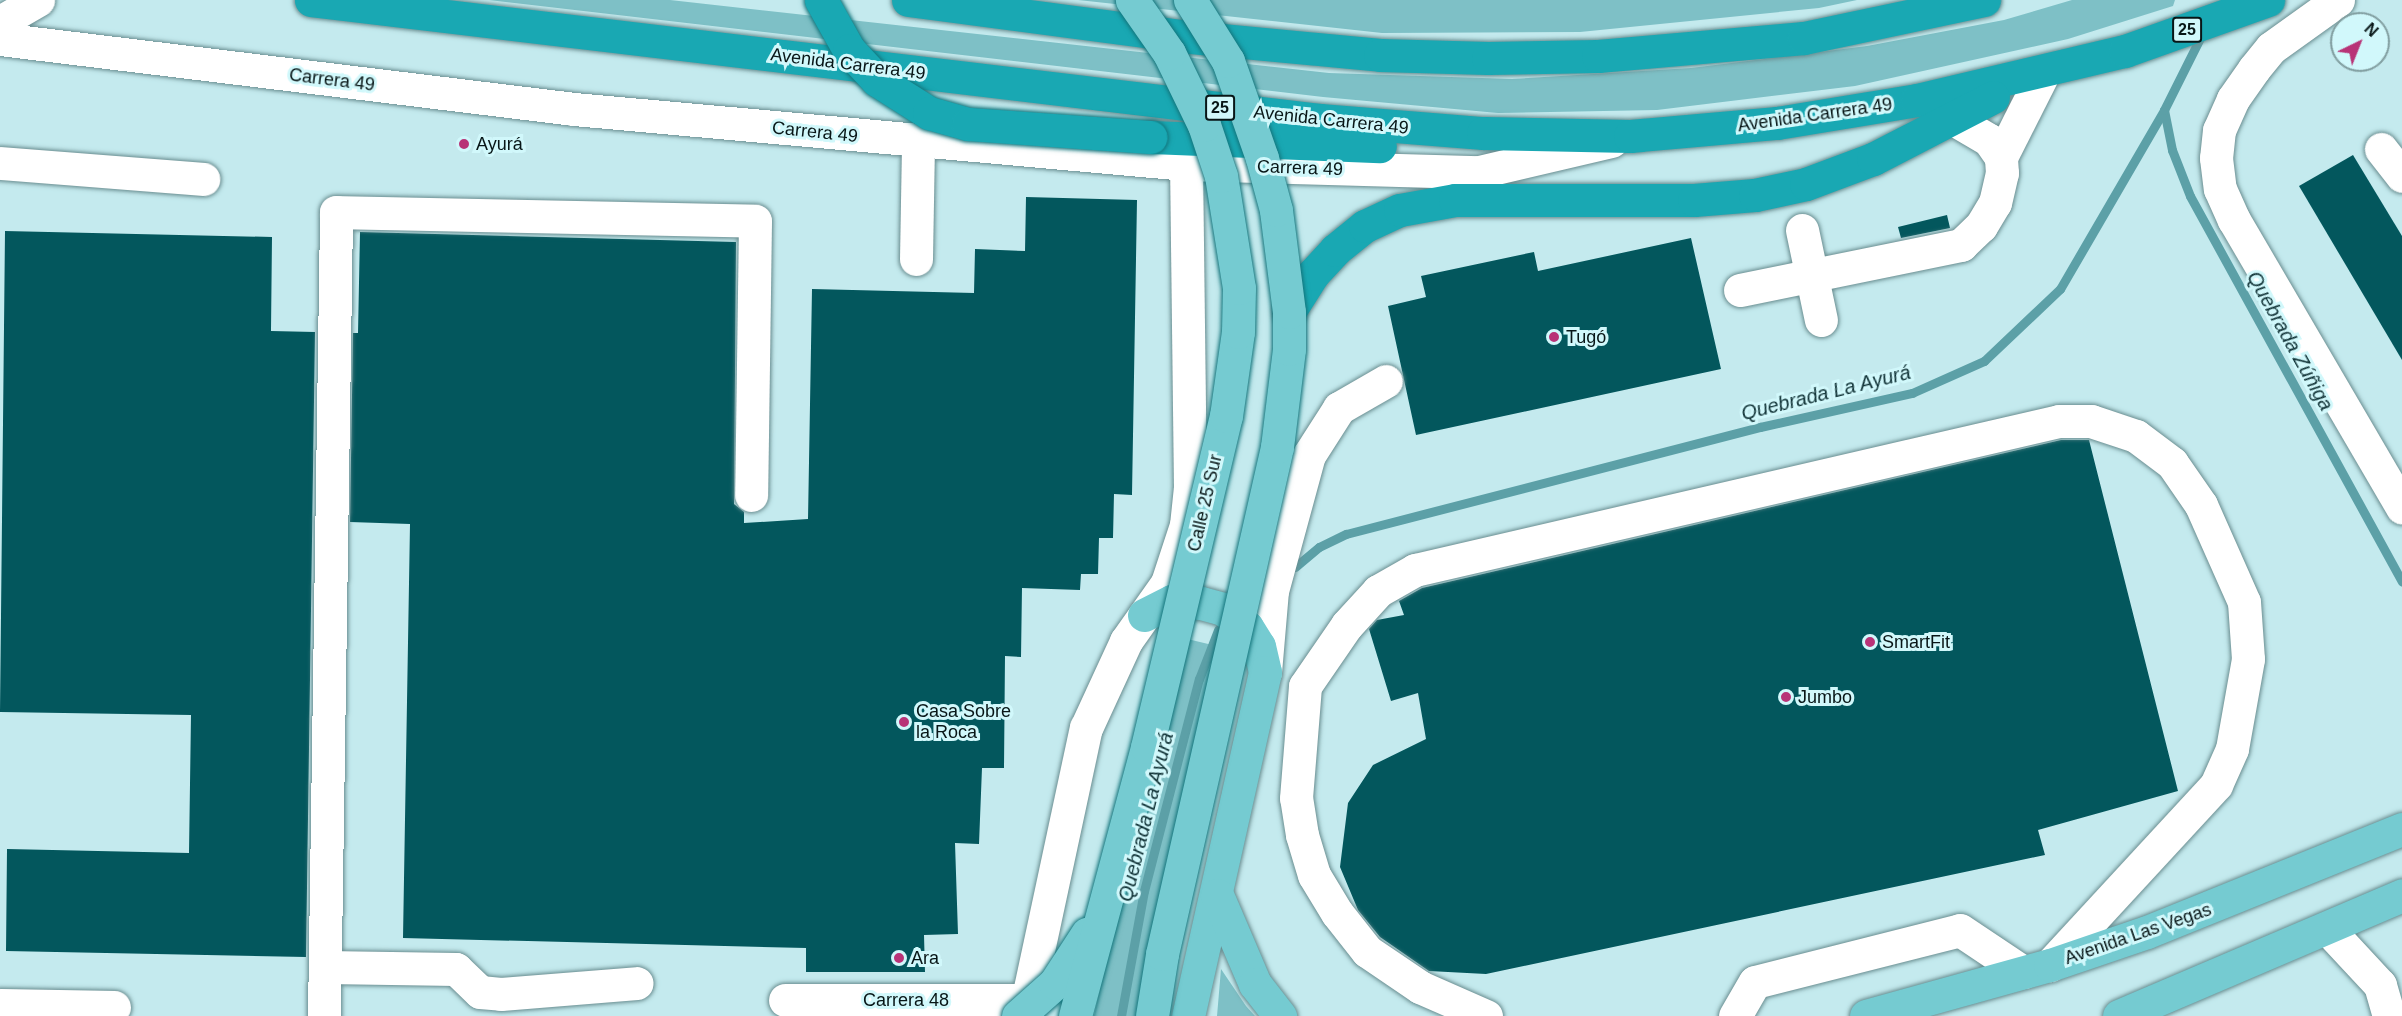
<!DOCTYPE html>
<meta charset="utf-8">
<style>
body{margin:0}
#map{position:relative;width:2402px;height:1016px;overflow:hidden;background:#c4eaee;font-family:Arial,sans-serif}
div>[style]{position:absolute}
.green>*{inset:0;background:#7ec0c6}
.stream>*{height:9px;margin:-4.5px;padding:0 4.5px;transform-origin:4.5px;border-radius:4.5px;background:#5ca0a7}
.building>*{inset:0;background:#03575d}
.roads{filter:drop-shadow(0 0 2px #698d90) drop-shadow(0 0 2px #698d90)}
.minor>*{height:33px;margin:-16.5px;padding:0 16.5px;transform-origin:16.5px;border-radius:16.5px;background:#fff}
.major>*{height:33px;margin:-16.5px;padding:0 16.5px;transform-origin:16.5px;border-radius:16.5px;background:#75cbd1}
.highway>*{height:33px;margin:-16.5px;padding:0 16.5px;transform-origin:16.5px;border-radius:16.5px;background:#19a8b3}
.bridges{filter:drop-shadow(0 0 2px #13757c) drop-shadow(0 0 2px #13757c)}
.major-bridge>*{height:33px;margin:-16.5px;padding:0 16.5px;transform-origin:16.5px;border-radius:16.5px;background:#75cbd1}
.highway-bridge>*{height:33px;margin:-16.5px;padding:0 16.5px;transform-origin:16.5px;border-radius:16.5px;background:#19a8b3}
.dots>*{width:16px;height:16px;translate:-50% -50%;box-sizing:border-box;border:3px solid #d1f8fb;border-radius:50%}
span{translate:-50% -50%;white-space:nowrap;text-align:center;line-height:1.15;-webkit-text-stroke:6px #d1f8fb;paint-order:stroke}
.shield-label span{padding:2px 4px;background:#d1f8fb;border:2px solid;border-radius:4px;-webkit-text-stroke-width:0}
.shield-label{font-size:16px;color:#081617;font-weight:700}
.street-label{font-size:18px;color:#081617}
.poi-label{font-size:18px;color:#081617}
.left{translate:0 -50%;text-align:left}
.water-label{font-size:20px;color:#113337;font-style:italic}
.north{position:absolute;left:2330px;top:12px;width:60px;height:60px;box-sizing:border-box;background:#d1f8fb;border:2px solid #819ea0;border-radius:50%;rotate:43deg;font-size:16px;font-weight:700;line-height:24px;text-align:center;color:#081617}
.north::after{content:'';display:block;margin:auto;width:21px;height:27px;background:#b83377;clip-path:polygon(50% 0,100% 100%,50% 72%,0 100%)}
</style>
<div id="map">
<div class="green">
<div style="clip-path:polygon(489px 0,670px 0,1329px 73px,1512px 79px,1691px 68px,1867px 46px,2004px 20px,2072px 0,2175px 0,2173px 6px,2068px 39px,1855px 86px,1657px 110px,1498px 113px,1323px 97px)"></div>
<div style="clip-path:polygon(1078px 0,1857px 0,1819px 8px,1580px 32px,1382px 33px)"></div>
<div style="clip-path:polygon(1179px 637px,1225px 648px,1142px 1016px,1094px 1016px)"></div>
<div style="clip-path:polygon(1221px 969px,1246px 1006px,1255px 1016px,1217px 1016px)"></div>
</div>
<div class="stream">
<div style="left:2164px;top:110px;width:41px;rotate:78.7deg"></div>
<div style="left:2172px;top:150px;width:49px;rotate:68.6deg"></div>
<div style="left:2190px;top:196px;width:440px;rotate:61.2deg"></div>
<div style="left:1295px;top:567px;width:31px;rotate:-40deg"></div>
<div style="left:1319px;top:547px;width:30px;rotate:-26deg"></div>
<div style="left:1346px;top:534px;width:428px;rotate:-14.5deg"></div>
<div style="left:1760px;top:427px;width:156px;rotate:-12.6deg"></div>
<div style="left:1912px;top:393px;width:79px;rotate:-24deg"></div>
<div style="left:1984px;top:361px;width:105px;rotate:-43.5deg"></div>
<div style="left:2060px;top:289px;width:207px;rotate:-59.8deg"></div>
<div style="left:2164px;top:110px;width:87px;rotate:-63.4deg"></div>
<div style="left:1121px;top:1016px;width:127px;rotate:-79.6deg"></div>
<div style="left:1144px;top:891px;width:219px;rotate:-75.5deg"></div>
<div style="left:1199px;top:679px;width:53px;rotate:-68.8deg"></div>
</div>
<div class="building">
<div style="clip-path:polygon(2353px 155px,2402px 236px,2402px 360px,2299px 186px)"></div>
<div style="clip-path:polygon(1026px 197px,1137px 200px,1132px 495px,1114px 494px,1113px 538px,1099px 538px,1098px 574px,1081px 574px,1080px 590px,1022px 588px,1021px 657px,1005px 656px,1004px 768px,982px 768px,979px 844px,955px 843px,958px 934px,924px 935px,925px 972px,806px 972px,806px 948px,403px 938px,410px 524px,350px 522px,353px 333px,358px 333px,360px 232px,736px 242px,734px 504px,744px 512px,744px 523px,808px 519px,812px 289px,974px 293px,975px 249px,1025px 251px)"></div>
<div style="clip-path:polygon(1947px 215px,1950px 228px,1901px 238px,1898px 227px)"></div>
<div style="clip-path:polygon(5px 231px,272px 237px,271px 331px,315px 332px,306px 957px,6px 951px,7px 849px,189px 853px,191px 715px,0 712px)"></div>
<div style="clip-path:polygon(1691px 238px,1721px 369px,1416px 435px,1388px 306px,1426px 297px,1421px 276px,1534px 252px,1538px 271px)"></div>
<div style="clip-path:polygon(2061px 440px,2089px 440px,2178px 791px,2038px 830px,2045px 855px,1486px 974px,1429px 971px,1380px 937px,1358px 910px,1340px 867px,1348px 803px,1373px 765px,1426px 739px,1418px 693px,1391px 701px,1369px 629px,1377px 620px,1404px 615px,1399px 601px,1422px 588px)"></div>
</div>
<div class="roads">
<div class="minor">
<div style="left:2338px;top:0;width:82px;rotate:144.4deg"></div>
<div style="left:2271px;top:48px;width:27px;rotate:129deg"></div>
<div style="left:2254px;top:69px;width:37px;rotate:125deg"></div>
<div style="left:2233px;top:99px;width:34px;rotate:114deg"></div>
<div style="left:2219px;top:130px;width:28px;rotate:96deg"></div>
<div style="left:2216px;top:158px;width:31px;rotate:83deg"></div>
<div style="left:2220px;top:189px;width:34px;rotate:66deg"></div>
<div style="left:2234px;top:220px;width:333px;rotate:59.7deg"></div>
<div style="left:0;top:22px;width:44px;rotate:-30.1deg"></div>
<div style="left:0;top:39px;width:578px;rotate:6.95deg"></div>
<div style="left:574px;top:109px;width:614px;rotate:5.14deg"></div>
<div style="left:1186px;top:164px;width:293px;rotate:1.6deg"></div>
<div style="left:1479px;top:172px;width:136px;rotate:-13.2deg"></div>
<div style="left:1950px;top:117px;width:45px;rotate:30.5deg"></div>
<div style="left:1989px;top:140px;width:21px;rotate:55deg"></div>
<div style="left:2381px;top:149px;width:34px;rotate:52deg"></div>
<div style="left:0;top:163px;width:204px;rotate:4.5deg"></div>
<div style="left:1802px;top:230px;width:92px;rotate:78.1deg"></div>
<div style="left:916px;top:259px;width:116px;rotate:-89deg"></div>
<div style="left:1740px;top:290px;width:226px;rotate:-11.5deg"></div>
<div style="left:1961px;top:245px;width:28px;rotate:-44deg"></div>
<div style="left:1981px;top:226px;width:27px;rotate:-59deg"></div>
<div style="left:1995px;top:203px;width:31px;rotate:-77deg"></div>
<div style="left:2002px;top:173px;width:16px;rotate:-94deg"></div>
<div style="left:2001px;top:157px;width:95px;rotate:-63.2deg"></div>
<div style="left:1265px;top:672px;width:81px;rotate:-85.1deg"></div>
<div style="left:1272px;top:591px;width:141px;rotate:-74.8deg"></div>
<div style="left:1309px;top:455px;width:56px;rotate:-57.4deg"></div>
<div style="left:1339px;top:408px;width:54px;rotate:-29.9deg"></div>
<div style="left:2327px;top:928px;width:78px;rotate:47.1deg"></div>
<div style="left:2380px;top:985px;width:32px;rotate:74deg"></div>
<div style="left:325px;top:967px;width:131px;rotate:0.9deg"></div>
<div style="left:456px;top:969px;width:33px;rotate:44deg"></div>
<div style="left:480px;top:992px;width:21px;rotate:5deg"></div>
<div style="left:501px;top:994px;width:136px;rotate:-4.6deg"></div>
<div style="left:785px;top:1000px;width:242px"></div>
<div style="left:0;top:1005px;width:114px;rotate:1deg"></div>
<div style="left:324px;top:1016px;width:804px;rotate:-89.14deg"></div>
<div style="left:336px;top:212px;width:419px;rotate:1.2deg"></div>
<div style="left:755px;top:221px;width:274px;rotate:90.8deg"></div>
<div style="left:1024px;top:1016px;width:295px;rotate:-77.9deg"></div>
<div style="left:1086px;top:728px;width:96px;rotate:-65.3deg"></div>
<div style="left:1126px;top:641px;width:71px;rotate:-54.7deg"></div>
<div style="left:1167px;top:583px;width:61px;rotate:-71.9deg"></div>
<div style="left:1186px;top:525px;width:36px;rotate:-84deg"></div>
<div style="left:1190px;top:489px;width:325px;rotate:-90.7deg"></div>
<div style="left:1486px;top:1016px;width:72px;rotate:-156.3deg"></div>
<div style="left:1420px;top:987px;width:64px;rotate:-145.8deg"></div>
<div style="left:1367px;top:951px;width:48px;rotate:-128.3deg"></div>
<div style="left:1337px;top:913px;width:44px;rotate:-121.2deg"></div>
<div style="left:1314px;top:875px;width:42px;rotate:-106.7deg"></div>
<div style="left:1302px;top:835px;width:37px;rotate:-99deg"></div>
<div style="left:1296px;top:798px;width:112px;rotate:-85.4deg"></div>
<div style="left:1305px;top:686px;width:74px;rotate:-55.5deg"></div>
<div style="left:1347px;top:625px;width:46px;rotate:-47.6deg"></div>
<div style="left:1378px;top:591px;width:43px;rotate:-29.6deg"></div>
<div style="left:1415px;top:570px;width:661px;rotate:-13.03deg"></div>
<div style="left:2059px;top:421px;width:32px"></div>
<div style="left:2091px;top:421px;width:47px;rotate:18.4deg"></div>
<div style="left:2136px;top:436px;width:45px;rotate:36.9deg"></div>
<div style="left:2172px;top:463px;width:51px;rotate:55.4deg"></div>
<div style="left:2201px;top:505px;width:106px;rotate:66.1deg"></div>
<div style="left:2244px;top:602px;width:57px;rotate:86deg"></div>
<div style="left:2248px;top:659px;width:91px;rotate:100.1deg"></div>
<div style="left:2232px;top:749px;width:39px;rotate:114deg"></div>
<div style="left:2216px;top:785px;width:245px;rotate:132.7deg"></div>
<div style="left:1735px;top:1016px;width:39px;rotate:-60deg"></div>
<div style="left:1755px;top:982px;width:211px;rotate:-14.2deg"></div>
<div style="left:1960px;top:930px;width:76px;rotate:33.7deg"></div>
</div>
<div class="major">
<div style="left:1144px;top:615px;width:31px;rotate:-27deg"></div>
<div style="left:1172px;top:601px;width:29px;rotate:4deg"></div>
<div style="left:1201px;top:603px;width:23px;rotate:15deg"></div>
<div style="left:1223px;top:609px;width:30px;rotate:37deg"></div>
<div style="left:1247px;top:627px;width:22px;rotate:58deg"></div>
<div style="left:1259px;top:646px;width:27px;rotate:77deg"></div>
<div style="left:1265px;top:672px;width:353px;rotate:102.6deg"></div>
<div style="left:1217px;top:895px;width:97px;rotate:66.9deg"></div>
<div style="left:1255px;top:984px;width:41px;rotate:52deg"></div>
<div style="left:1866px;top:1016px;width:191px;rotate:-15.5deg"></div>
<div style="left:2050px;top:965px;width:102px;rotate:-18.8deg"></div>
<div style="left:2147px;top:932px;width:275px;rotate:-22deg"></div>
<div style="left:2119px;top:1016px;width:308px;rotate:-23.1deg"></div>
</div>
<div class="highway">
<div style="left:311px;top:0;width:1016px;rotate:6.78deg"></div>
<div style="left:1320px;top:120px;width:164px;rotate:4.6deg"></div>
<div style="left:1483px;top:133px;width:147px;rotate:1.2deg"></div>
<div style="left:1630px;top:136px;width:148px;rotate:-5.1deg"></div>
<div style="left:1777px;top:123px;width:142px;rotate:-9.3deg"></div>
<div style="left:1917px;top:100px;width:214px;rotate:-13.3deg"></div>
<div style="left:2125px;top:51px;width:152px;rotate:-19.6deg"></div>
<div style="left:908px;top:0;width:274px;rotate:7.5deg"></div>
<div style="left:1180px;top:36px;width:201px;rotate:5.4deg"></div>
<div style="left:1380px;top:55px;width:108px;rotate:1.6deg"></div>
<div style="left:1488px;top:58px;width:110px;rotate:-1deg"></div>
<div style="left:1598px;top:56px;width:207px;rotate:-5deg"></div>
<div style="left:1804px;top:38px;width:184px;rotate:-11.9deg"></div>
<div style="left:1151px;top:137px;width:229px;rotate:2.3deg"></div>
<div style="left:1289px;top:312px;width:45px;rotate:-57.7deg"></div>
<div style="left:1313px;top:274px;width:33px;rotate:-47deg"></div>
<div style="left:1335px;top:250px;width:38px;rotate:-39deg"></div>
<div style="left:1365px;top:226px;width:38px;rotate:-25deg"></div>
<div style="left:1400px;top:210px;width:56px;rotate:-10.3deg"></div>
<div style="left:1455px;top:200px;width:239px"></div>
<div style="left:1694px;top:200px;width:61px;rotate:-4.7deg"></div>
<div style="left:1755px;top:195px;width:52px;rotate:-12.2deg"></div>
<div style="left:1806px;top:184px;width:72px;rotate:-20.5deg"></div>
<div style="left:1873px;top:159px;width:135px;rotate:-27.3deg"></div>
</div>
</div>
<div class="bridges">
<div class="major-bridge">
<div style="left:1018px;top:1016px;width:50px;rotate:-41.7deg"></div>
<div style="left:1055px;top:983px;width:59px;rotate:-56.9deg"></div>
<div style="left:1075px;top:1016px;width:278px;rotate:-75deg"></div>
<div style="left:1147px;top:747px;width:340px;rotate:-76.6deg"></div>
<div style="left:1226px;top:416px;width:85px;rotate:-81.9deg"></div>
<div style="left:1238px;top:332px;width:44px;rotate:-88.7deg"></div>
<div style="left:1239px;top:288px;width:113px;rotate:-99.1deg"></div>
<div style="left:1221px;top:176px;width:54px;rotate:-108.4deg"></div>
<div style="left:1204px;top:125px;width:80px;rotate:-115.9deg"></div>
<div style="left:1169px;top:53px;width:65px;rotate:-124.9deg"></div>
<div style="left:1152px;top:1016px;width:63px;rotate:-80.8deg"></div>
<div style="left:1162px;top:954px;width:520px;rotate:-77.22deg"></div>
<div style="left:1277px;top:447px;width:99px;rotate:-83deg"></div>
<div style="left:1289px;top:349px;width:37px;rotate:-90deg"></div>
<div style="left:1289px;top:312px;width:103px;rotate:-97.3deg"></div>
<div style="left:1276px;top:210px;width:54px;rotate:-105.1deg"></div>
<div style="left:1262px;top:158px;width:103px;rotate:-109.3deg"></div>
<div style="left:1228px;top:61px;width:72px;rotate:-121.9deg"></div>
</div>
<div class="highway-bridge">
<div style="left:821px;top:0;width:57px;rotate:60.8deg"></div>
<div style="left:849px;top:50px;width:41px;rotate:47deg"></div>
<div style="left:877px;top:80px;width:62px;rotate:32.4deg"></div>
<div style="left:929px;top:113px;width:41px;rotate:15.8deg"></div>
<div style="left:968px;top:124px;width:183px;rotate:4.1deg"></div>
</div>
</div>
<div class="dots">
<div style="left:464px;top:144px;background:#b83377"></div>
<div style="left:1554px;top:337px;background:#b83377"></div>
<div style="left:1870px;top:642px;background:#b83377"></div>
<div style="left:1786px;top:697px;background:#b83377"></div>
<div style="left:904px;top:722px;background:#b83377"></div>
<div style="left:899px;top:958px;background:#b83377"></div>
</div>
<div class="shield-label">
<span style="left:2187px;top:30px">25</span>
<span style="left:1220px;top:108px">25</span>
</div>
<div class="street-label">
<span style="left:848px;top:64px;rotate:7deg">Avenida Carrera 49</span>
<span style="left:332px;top:80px;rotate:7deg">Carrera 49</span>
<span style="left:1815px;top:115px;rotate:-8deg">Avenida Carrera 49</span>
<span style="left:1331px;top:120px;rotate:6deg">Avenida Carrera 49</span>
<span style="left:815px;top:132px;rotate:6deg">Carrera 49</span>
<span style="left:1300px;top:168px;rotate:2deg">Carrera 49</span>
<span style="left:1205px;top:503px;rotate:-77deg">Calle 25 Sur</span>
<span style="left:2138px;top:934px;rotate:-19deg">Avenida Las Vegas</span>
<span style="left:906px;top:1000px">Carrera 48</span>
</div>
<div class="poi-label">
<span class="left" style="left:476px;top:144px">Ayurá</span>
<span class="left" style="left:1566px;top:337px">Tugó</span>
<span class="left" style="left:1882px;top:642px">SmartFit</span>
<span class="left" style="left:1798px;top:697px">Jumbo</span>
<span class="left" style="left:916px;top:722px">Casa Sobre<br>la Roca</span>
<span class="left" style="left:911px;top:958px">Ara</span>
</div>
<div class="water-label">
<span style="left:2290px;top:341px;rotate:61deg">Quebrada Zúñiga</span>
<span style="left:1826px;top:393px;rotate:-14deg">Quebrada La Ayurá</span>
<span style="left:1146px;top:817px;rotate:-76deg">Quebrada La Ayurá</span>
</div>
<div class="north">N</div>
</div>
